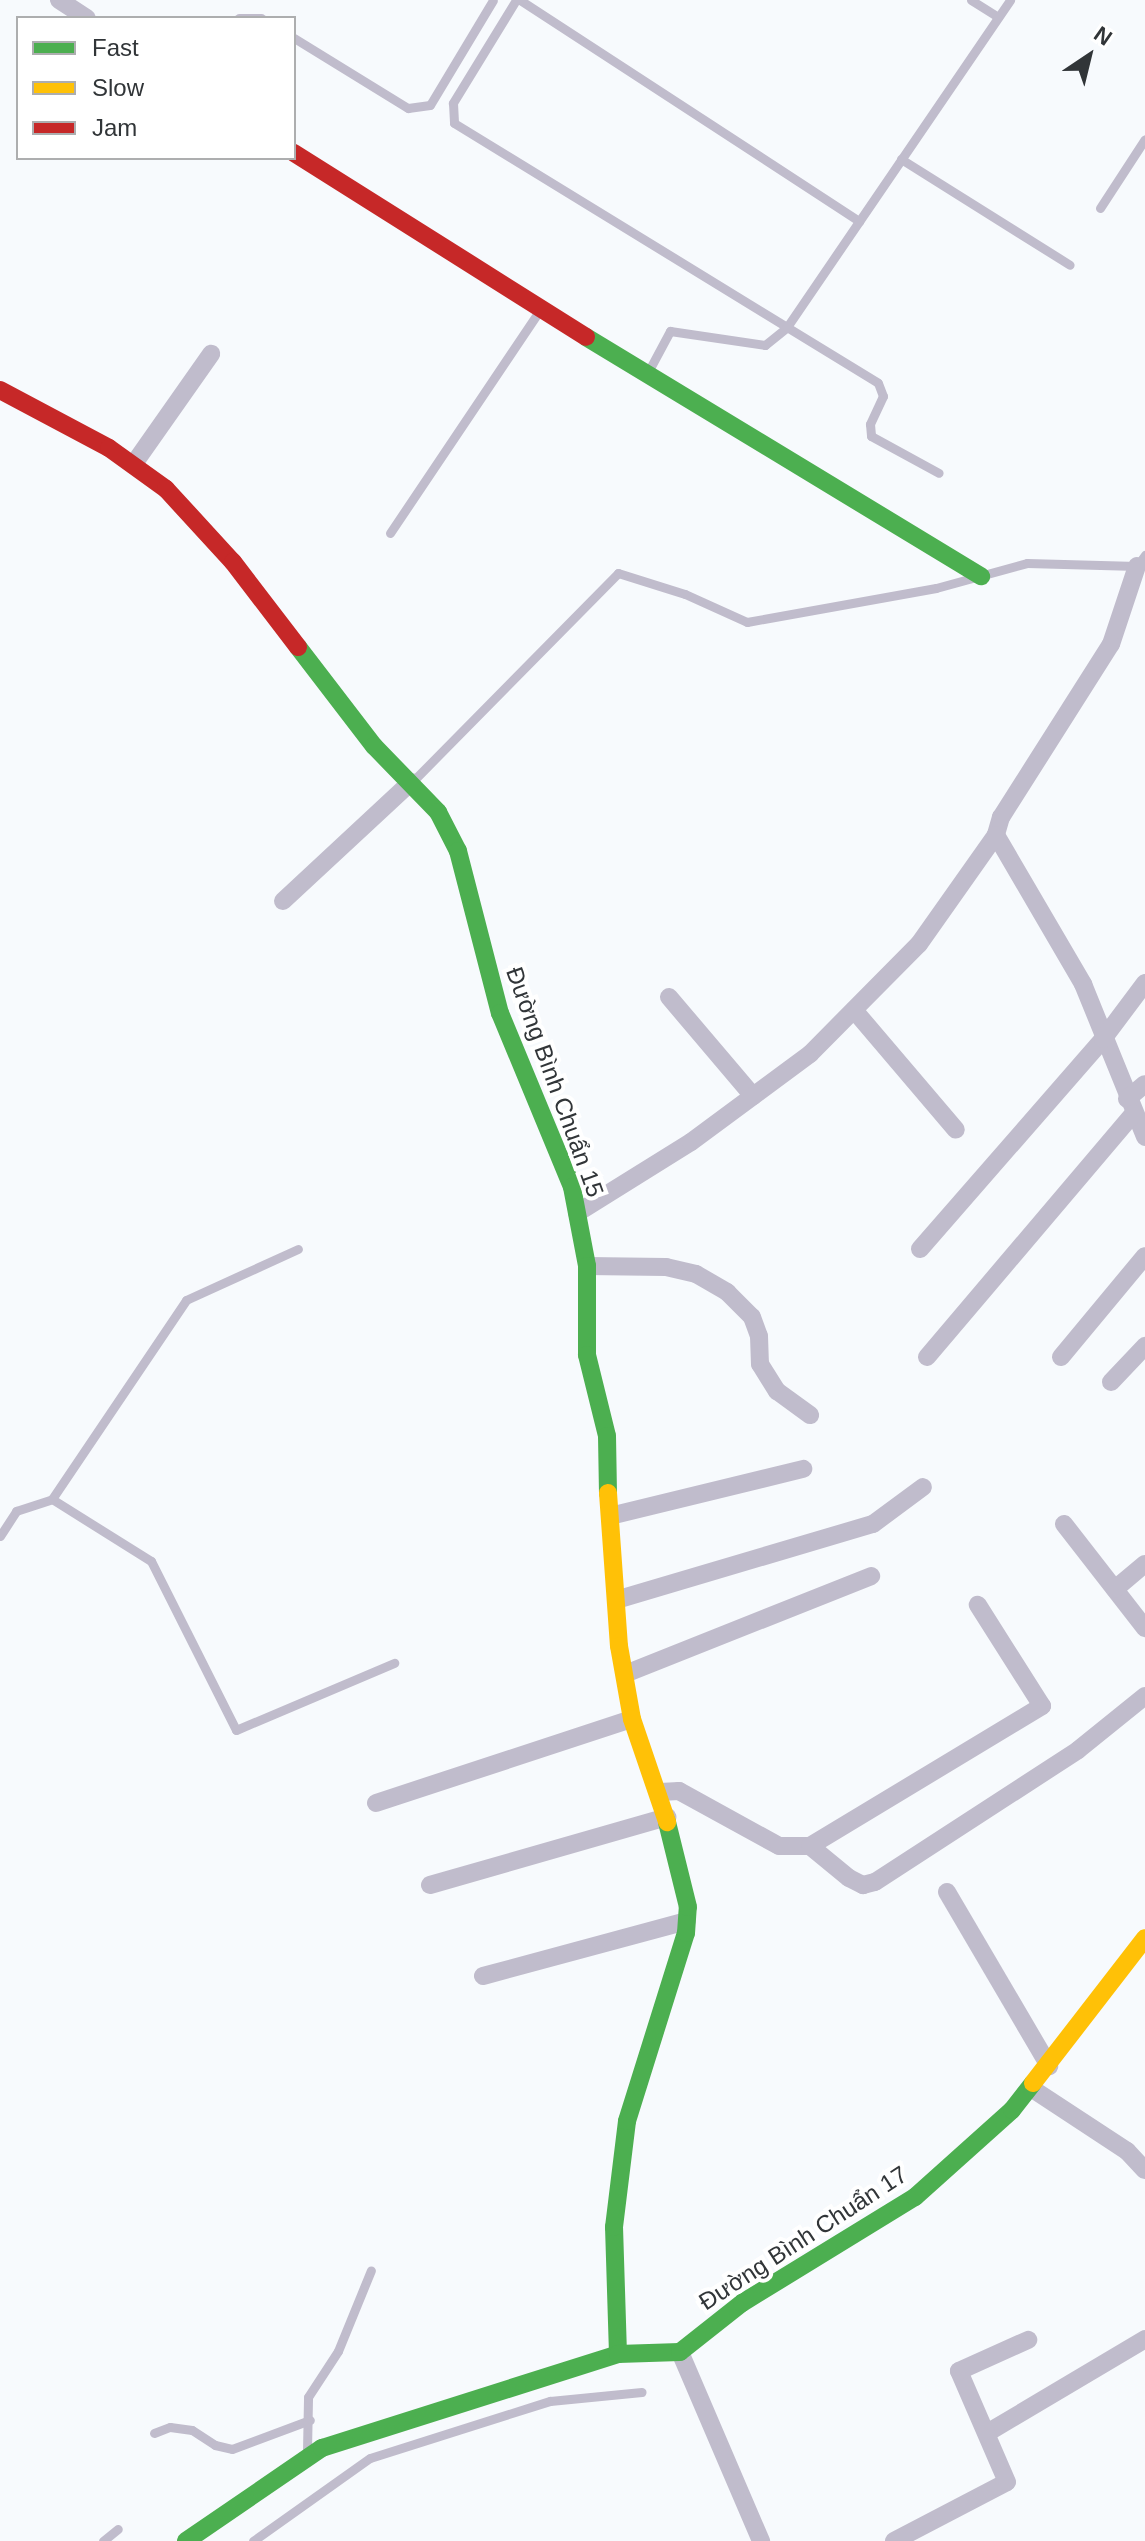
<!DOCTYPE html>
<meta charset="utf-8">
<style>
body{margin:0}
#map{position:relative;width:1145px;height:2541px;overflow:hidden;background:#f7fafd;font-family:Arial,sans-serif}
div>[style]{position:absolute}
.lane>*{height:9px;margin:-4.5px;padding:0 4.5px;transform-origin:4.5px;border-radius:4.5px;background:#c0bccc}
.street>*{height:18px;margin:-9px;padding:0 9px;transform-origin:9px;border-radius:9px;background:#c0bccc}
.fast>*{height:18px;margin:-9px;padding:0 9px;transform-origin:9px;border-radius:9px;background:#4caf50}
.slow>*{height:18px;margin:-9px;padding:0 9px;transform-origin:9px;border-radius:9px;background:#ffc107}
.jam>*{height:18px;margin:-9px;padding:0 9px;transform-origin:9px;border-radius:9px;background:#c62828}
span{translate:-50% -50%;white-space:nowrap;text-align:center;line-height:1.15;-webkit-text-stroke:8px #fff;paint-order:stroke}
.street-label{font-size:24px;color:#313538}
.legend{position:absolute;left:16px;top:16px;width:280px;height:144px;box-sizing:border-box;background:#fff;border:2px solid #adaeaf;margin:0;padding:10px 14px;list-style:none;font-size:24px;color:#313538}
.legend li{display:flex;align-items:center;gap:16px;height:40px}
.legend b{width:40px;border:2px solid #adaeaf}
.north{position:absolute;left:1049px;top:16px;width:80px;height:80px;-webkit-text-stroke:6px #fff;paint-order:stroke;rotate:35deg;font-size:22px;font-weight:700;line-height:32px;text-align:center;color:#313538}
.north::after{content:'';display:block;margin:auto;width:28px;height:36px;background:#313538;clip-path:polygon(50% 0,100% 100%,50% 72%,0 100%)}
</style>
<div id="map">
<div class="lane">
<div style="left:516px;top:0;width:121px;rotate:121.5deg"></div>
<div style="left:453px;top:103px;width:20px;rotate:87deg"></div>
<div style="left:454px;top:123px;width:497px;rotate:31.5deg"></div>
<div style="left:878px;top:383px;width:14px;rotate:69deg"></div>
<div style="left:883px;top:396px;width:31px;rotate:115deg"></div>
<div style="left:870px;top:424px;width:12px;rotate:85deg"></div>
<div style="left:871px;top:436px;width:77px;rotate:28.6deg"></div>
<div style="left:520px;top:0;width:405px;rotate:33.1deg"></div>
<div style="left:971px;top:0;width:32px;rotate:32deg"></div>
<div style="left:239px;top:18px;width:22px"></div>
<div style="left:294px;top:38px;width:134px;rotate:31.6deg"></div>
<div style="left:408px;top:108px;width:22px;rotate:-8deg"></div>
<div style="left:430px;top:105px;width:122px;rotate:-59deg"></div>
<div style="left:901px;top:159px;width:199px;rotate:32.1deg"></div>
<div style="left:1100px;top:208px;width:82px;rotate:-56.9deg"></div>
<div style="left:647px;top:374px;width:49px;rotate:-61.9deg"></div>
<div style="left:670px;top:331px;width:96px;rotate:8.4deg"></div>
<div style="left:765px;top:345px;width:28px;rotate:-39deg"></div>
<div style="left:787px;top:327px;width:396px;rotate:-55.7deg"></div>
<div style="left:390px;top:533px;width:269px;rotate:-56.1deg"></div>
<div style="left:413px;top:781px;width:292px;rotate:-45.4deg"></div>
<div style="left:618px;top:573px;width:70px;rotate:17.4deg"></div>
<div style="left:685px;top:594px;width:68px;rotate:24.3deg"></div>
<div style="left:747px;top:622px;width:192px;rotate:-10.2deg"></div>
<div style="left:936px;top:588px;width:94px;rotate:-15.4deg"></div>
<div style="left:1027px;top:563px;width:110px;rotate:1.6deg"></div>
<div style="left:1137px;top:566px;width:14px;rotate:-54deg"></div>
<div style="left:52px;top:1499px;width:117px;rotate:32.1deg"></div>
<div style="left:151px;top:1561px;width:189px;rotate:63.3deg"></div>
<div style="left:236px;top:1730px;width:172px;rotate:-23deg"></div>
<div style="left:0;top:1536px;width:30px;rotate:-57deg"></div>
<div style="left:16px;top:1511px;width:38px;rotate:-18deg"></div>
<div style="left:52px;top:1499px;width:240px;rotate:-56deg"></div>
<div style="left:186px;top:1300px;width:123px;rotate:-24.5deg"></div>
<div style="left:154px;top:2433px;width:17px;rotate:-21deg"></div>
<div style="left:170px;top:2427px;width:22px;rotate:8deg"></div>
<div style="left:192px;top:2430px;width:27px;rotate:33deg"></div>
<div style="left:215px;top:2445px;width:17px;rotate:13deg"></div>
<div style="left:232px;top:2449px;width:83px;rotate:-20.4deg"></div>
<div style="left:307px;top:2451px;width:54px;rotate:-88.9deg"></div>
<div style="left:308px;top:2397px;width:55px;rotate:-56.9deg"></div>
<div style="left:338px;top:2351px;width:87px;rotate:-67.8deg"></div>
<div style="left:103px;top:2541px;width:19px;rotate:-39deg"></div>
<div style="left:253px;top:2541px;width:143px;rotate:-35.4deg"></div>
<div style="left:370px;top:2458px;width:189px;rotate:-17.6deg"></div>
<div style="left:550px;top:2401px;width:92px;rotate:-5.6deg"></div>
</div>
<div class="street">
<div style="left:59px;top:0;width:33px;rotate:33deg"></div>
<div style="left:133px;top:465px;width:136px;rotate:-54.9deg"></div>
<div style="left:1137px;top:566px;width:82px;rotate:108.4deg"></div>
<div style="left:1111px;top:644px;width:205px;rotate:122.4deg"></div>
<div style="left:1001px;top:817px;width:19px;rotate:106deg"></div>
<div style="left:996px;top:835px;width:173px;rotate:59.7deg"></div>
<div style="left:1083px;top:984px;width:165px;rotate:67.9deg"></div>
<div style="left:283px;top:901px;width:175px;rotate:-42.9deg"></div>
<div style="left:669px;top:997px;width:130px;rotate:49.7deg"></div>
<div style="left:854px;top:1010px;width:157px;rotate:49.6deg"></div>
<div style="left:1127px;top:1099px;width:23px;rotate:-40deg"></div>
<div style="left:577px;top:1213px;width:134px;rotate:-31.9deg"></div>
<div style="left:691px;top:1142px;width:148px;rotate:-36.5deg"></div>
<div style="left:810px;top:1054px;width:155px;rotate:-45.3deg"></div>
<div style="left:919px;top:944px;width:133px;rotate:-54.8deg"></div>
<div style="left:920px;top:1249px;width:279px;rotate:-48.9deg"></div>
<div style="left:1103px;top:1039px;width:70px;rotate:-53.1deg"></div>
<div style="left:587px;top:1266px;width:79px;rotate:0.7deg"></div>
<div style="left:666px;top:1267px;width:31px;rotate:13deg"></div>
<div style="left:696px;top:1274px;width:36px;rotate:30deg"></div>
<div style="left:727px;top:1292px;width:35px;rotate:45deg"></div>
<div style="left:752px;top:1317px;width:20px;rotate:70deg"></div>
<div style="left:759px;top:1336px;width:28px;rotate:88deg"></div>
<div style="left:760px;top:1364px;width:32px;rotate:58deg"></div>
<div style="left:777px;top:1391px;width:41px;rotate:36deg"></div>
<div style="left:927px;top:1357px;width:319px;rotate:-49.7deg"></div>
<div style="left:1061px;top:1357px;width:131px;rotate:-50.3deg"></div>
<div style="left:1111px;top:1382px;width:50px;rotate:-46.6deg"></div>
<div style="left:610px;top:1516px;width:199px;rotate:-13.7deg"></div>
<div style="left:1064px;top:1524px;width:132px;rotate:52.1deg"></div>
<div style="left:1115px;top:1589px;width:39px;rotate:-40deg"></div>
<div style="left:616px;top:1600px;width:268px;rotate:-16.5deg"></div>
<div style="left:873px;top:1524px;width:62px;rotate:-36.5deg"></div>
<div style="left:625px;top:1674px;width:265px;rotate:-21.7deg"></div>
<div style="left:660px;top:1792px;width:19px;rotate:-3deg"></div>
<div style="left:679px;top:1791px;width:114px;rotate:28.8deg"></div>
<div style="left:779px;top:1846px;width:31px"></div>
<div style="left:810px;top:1846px;width:271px;rotate:-31.1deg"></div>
<div style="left:1042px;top:1706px;width:120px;rotate:-122.4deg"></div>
<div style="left:376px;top:1803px;width:269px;rotate:-18.2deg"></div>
<div style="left:810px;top:1846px;width:50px;rotate:39.4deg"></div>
<div style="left:849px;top:1878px;width:16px;rotate:27deg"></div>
<div style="left:863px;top:1885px;width:12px;rotate:-14deg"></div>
<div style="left:875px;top:1882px;width:242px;rotate:-33deg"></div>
<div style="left:1078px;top:1750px;width:86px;rotate:-38.9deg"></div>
<div style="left:430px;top:1885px;width:247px;rotate:-16deg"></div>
<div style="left:947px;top:1892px;width:202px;rotate:59.6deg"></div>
<div style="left:483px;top:1976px;width:211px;rotate:-15.1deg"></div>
<div style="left:1031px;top:2088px;width:115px;rotate:33.3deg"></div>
<div style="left:1127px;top:2151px;width:26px;rotate:47deg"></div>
<div style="left:680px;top:2352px;width:206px;rotate:66.8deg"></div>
<div style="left:987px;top:2433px;width:184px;rotate:-30.7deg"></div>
<div style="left:894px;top:2541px;width:127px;rotate:-27.6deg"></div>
<div style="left:1007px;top:2482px;width:121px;rotate:-113.4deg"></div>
<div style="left:959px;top:2371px;width:76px;rotate:-24.2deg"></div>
</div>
<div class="fast">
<div style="left:586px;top:337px;width:462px;rotate:31.2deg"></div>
<div style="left:298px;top:647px;width:125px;rotate:52.5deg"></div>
<div style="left:374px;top:746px;width:92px;rotate:45.9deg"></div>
<div style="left:438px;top:812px;width:44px;rotate:62.9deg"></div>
<div style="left:458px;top:851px;width:167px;rotate:75.5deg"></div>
<div style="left:500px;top:1013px;width:188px;rotate:67.5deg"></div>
<div style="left:572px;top:1187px;width:80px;rotate:79.2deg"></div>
<div style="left:587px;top:1266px;width:89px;rotate:90deg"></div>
<div style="left:587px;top:1355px;width:83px;rotate:76.1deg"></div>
<div style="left:607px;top:1436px;width:57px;rotate:89deg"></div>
<div style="left:618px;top:2354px;width:127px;rotate:-91.8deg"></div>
<div style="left:614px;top:2227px;width:107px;rotate:-83deg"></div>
<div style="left:627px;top:2121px;width:197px;rotate:-72.6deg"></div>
<div style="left:686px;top:1933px;width:26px;rotate:-86deg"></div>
<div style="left:688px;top:1907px;width:88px;rotate:-103.9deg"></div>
<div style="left:186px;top:2541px;width:165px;rotate:-34.4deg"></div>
<div style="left:322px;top:2448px;width:311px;rotate:-17.6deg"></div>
<div style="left:618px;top:2354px;width:62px;rotate:-1.8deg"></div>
<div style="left:680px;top:2352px;width:79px;rotate:-38.3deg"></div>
<div style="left:742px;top:2303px;width:203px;rotate:-31.5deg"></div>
<div style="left:915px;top:2197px;width:130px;rotate:-41.9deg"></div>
<div style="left:1012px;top:2110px;width:34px;rotate:-52deg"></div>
</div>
<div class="slow">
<div style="left:608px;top:1493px;width:153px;rotate:85.9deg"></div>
<div style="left:619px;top:1646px;width:74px;rotate:79.9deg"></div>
<div style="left:632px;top:1719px;width:109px;rotate:71.2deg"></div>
<div style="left:1033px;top:2083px;width:183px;rotate:-52.3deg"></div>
</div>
<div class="jam">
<div style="left:294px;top:153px;width:345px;rotate:32.2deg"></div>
<div style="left:0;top:390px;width:123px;rotate:28deg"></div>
<div style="left:109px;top:448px;width:70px;rotate:35.7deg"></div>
<div style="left:166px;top:489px;width:99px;rotate:47.5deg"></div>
<div style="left:233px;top:562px;width:107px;rotate:52.6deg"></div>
</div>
<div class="street-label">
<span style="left:555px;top:1082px;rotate:70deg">Đường Bình Chuẩn 15</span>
<span style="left:803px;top:2238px;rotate:-33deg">Đường Bình Chuẩn 17</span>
</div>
<ul class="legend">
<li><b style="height:10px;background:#4caf50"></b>Fast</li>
<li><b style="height:10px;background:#ffc107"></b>Slow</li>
<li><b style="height:10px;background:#c62828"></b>Jam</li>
</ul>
<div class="north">N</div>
</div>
